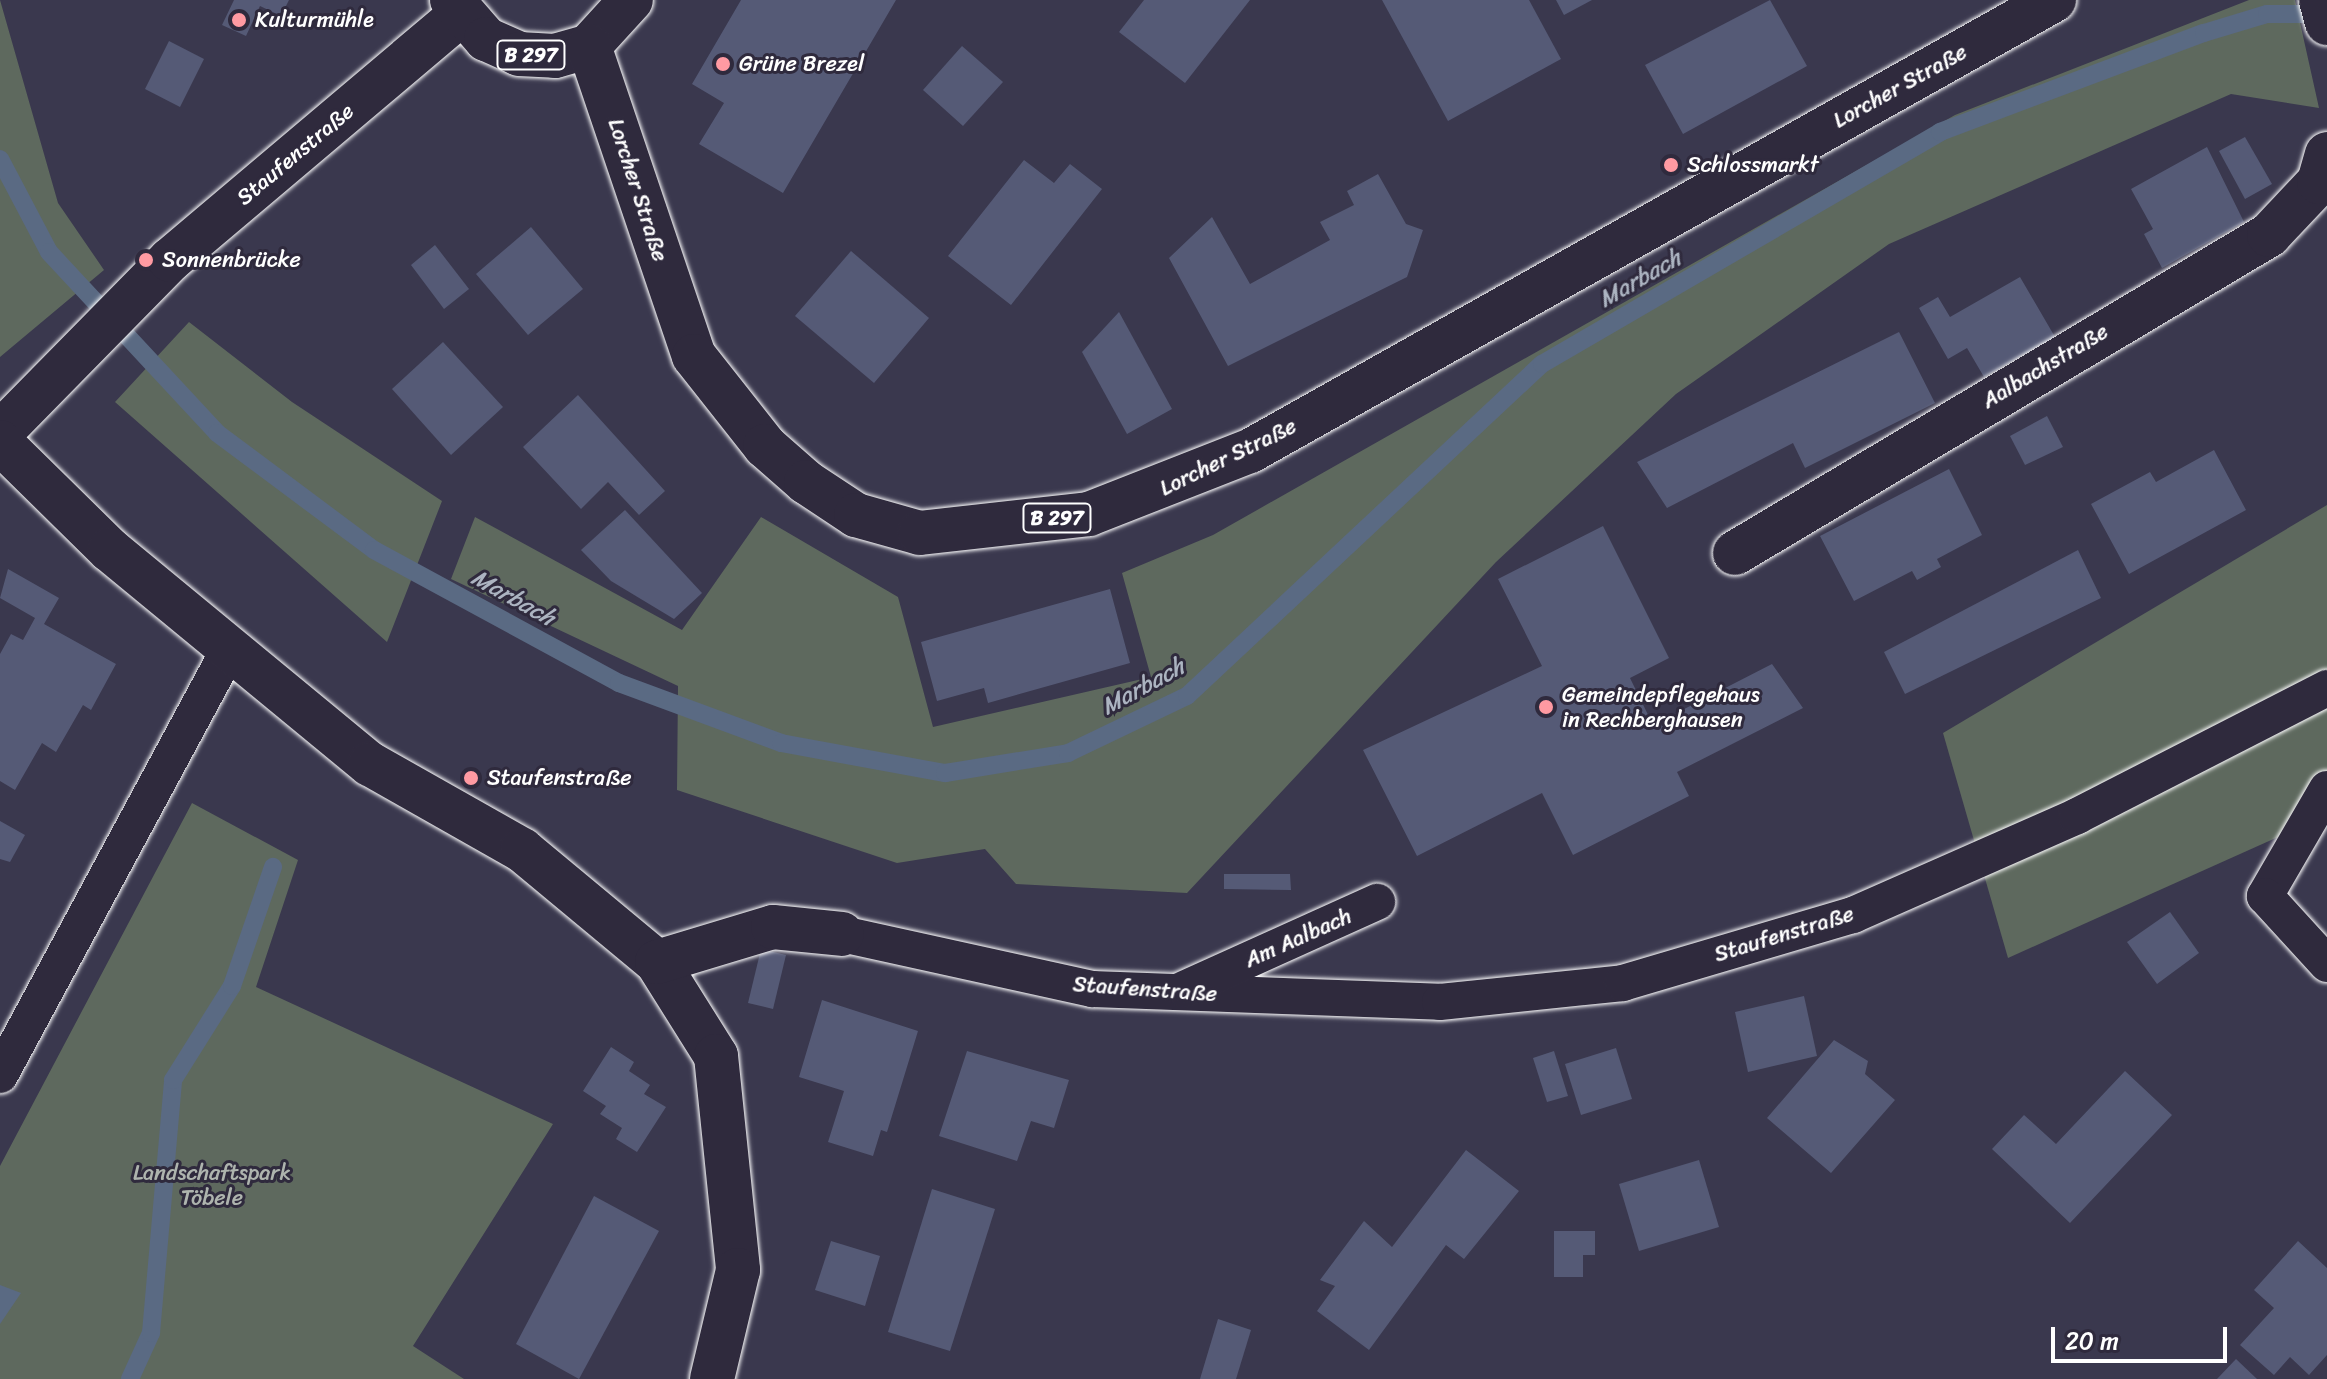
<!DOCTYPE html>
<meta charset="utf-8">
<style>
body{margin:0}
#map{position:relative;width:2327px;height:1379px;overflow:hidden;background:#3a384e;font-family:Sriracha,sans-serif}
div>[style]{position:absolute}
.green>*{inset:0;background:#5e695e}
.water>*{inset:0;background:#5a6a83}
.stream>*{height:18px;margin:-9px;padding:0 9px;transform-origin:9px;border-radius:9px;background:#5a6a83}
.building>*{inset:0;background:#555a76}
.roads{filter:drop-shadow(0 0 2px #fff) drop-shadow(0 0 2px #fff)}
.service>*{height:36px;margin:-18px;padding:0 18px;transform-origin:18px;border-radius:18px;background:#2f2a3d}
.minor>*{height:44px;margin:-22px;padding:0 22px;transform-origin:22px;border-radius:22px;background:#2f2a3d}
.primary>*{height:44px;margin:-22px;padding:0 22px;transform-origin:22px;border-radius:22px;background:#2f2a3d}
.dots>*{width:22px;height:22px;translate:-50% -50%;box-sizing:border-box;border:4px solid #2f2a3d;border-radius:50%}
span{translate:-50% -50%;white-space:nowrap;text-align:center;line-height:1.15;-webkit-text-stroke:6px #2f2a3d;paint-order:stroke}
.shield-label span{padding:2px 6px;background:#2f2a3d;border:2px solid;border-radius:6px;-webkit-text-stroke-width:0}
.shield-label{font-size:20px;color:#fff;font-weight:700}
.poi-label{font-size:22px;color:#fff}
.left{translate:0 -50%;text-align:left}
.street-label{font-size:22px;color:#fff}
.park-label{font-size:22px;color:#aeb4ae}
.water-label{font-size:24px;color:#acb4c1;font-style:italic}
.scale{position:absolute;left:2051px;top:1327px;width:176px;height:36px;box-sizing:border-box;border:4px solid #fff;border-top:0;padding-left:10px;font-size:24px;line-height:28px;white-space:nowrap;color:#fff;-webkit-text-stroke:6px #2f2a3d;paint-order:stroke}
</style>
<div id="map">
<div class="green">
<div style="clip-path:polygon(0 0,58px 203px,104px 270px,0 357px)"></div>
<div style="clip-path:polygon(2249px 0,2295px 0,2319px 108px,2231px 94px,1889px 244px,1676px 394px,1496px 562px,1187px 893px,1016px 884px,985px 849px,897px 863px,677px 790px,678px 686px,451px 579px,475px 517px,682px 630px,761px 517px,898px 597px,933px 727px,1151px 677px,1122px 573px,1213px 535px,1955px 115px)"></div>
<div style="clip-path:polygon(189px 322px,292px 402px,442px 501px,387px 642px,115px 402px)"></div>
<div style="clip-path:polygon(2327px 505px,2327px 815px,2008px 958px,1943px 733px)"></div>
<div style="clip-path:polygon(192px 803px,298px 860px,256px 987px,553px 1124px,413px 1346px,464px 1379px,0 1379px,0 1166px)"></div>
</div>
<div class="water">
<div style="clip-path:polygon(0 1285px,21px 1293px,0 1324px)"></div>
</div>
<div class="stream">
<div style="left:0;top:159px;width:105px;rotate:62.2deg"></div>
<div style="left:49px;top:252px;width:247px;rotate:47.1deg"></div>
<div style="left:217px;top:433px;width:196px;rotate:36.7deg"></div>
<div style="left:374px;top:550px;width:279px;rotate:28.5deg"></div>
<div style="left:619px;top:683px;width:173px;rotate:20.3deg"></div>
<div style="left:781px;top:743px;width:167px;rotate:10.4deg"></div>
<div style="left:945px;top:773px;width:125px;rotate:-9.2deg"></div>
<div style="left:1068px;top:753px;width:132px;rotate:-25.6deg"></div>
<div style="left:1187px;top:696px;width:486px;rotate:-43.1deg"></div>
<div style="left:1542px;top:364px;width:461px;rotate:-30.2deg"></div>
<div style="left:1940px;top:132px;width:282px;rotate:-20.6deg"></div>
<div style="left:2204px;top:33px;width:66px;rotate:-16.8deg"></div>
<div style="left:2267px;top:14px;width:57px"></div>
<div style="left:130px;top:1379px;width:51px;rotate:-65.5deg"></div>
<div style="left:151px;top:1333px;width:254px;rotate:-85deg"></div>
<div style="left:173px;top:1080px;width:111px;rotate:-57.9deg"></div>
<div style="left:232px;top:986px;width:126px;rotate:-71deg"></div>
</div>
<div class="building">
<div style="clip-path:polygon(234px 0,289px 0,281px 16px,260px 6px,246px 36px,222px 25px)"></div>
<div style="clip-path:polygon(741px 0,896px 0,783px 193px,699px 144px,724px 103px,692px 84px)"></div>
<div style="clip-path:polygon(1144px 0,1250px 0,1185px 83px,1119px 32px)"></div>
<div style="clip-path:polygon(1382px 0,1529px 0,1561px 59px,1448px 121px)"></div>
<div style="clip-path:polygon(1556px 0,1592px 0,1564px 15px)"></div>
<div style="clip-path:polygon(1770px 0,1807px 66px,1683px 134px,1645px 65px)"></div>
<div style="clip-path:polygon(169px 41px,204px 59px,180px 107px,145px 89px)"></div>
<div style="clip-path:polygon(962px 46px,1003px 82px,963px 126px,923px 90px)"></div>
<div style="clip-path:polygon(2245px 137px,2272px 184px,2245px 199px,2219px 151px)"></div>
<div style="clip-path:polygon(2207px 147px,2244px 222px,2162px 268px,2144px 234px,2153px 229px,2131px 189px)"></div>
<div style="clip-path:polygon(1024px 160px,1054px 183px,1070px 164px,1102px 189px,1011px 305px,948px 256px)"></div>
<div style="clip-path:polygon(1378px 174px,1406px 224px,1423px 230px,1407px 277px,1228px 366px,1169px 258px,1212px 217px,1250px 284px,1330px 240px,1320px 222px,1354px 205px,1347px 191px)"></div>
<div style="clip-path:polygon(531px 227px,583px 289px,528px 335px,476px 274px)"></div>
<div style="clip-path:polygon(435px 245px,469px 289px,444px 309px,411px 265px)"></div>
<div style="clip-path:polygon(851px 251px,929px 318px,874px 383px,795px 316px)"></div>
<div style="clip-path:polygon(2020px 277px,2055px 337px,1984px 377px,1967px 348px,1948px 359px,1919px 308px,1938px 297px,1950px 317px)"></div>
<div style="clip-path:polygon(1119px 312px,1172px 409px,1127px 434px,1082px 352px)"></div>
<div style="clip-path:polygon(1899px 332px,1935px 403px,1805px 468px,1793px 443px,1667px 508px,1637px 462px)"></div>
<div style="clip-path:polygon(443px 342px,503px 407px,451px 455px,392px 389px)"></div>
<div style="clip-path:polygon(578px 395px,665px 491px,639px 515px,608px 482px,581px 509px,523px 447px)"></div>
<div style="clip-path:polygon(2047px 416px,2063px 447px,2025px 465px,2010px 436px)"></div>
<div style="clip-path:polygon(2214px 450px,2246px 510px,2129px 574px,2091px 504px,2150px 472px,2156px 482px)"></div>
<div style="clip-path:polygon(1949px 469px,1982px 535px,1937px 559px,1941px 567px,1917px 580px,1912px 571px,1854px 601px,1820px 536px)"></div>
<div style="clip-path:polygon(625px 510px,702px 593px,674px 619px,611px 581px,581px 550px)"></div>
<div style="clip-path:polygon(1603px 526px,1669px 658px,1630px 678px,1653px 725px,1772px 664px,1803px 708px,1677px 772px,1689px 796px,1573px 855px,1542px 793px,1417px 856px,1363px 750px,1542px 666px,1498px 579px)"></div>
<div style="clip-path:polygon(2078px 550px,2101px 598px,1905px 694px,1884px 652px)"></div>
<div style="clip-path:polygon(8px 569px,59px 598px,44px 624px,116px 664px,91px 710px,83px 705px,56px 752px,42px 743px,15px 790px,0 781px,0 654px,11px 634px,23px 640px,35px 618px,0 598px)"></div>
<div style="clip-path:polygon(1110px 589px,1130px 663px,988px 703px,984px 688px,937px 701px,921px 642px)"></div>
<div style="clip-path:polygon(0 821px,25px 835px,10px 862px,0 859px)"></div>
<div style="clip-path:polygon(1224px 874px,1290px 874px,1291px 890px,1224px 889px)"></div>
<div style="clip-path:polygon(2170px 912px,2199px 953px,2157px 984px,2127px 942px)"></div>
<div style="clip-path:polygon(761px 949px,786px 955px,773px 1009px,748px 1003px)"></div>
<div style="clip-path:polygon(1804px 996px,1817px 1056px,1748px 1072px,1735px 1012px)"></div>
<div style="clip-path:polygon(822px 1000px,918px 1031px,887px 1132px,881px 1130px,873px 1156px,828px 1142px,844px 1091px,799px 1077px)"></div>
<div style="clip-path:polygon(1834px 1040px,1868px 1061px,1865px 1074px,1895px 1100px,1831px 1173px,1767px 1118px)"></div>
<div style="clip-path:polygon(611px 1047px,634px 1062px,629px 1071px,650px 1085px,644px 1094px,666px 1107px,637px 1152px,616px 1139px,622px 1128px,600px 1114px,606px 1106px,583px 1091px)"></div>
<div style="clip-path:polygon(1616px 1048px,1632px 1099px,1581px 1115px,1565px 1064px)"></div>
<div style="clip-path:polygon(967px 1051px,1069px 1080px,1054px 1128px,1031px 1121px,1017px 1161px,939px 1136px)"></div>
<div style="clip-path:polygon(1554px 1051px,1568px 1096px,1547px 1102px,1533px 1058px)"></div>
<div style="clip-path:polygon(2125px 1071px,2172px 1115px,2070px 1223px,1992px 1149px,2024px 1115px,2056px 1144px)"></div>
<div style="clip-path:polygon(1466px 1150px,1519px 1191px,1464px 1259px,1446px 1245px,1369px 1350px,1317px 1311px,1335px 1286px,1320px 1280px,1364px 1221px,1392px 1247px)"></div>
<div style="clip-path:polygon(1699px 1160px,1719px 1227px,1639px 1251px,1619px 1184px)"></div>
<div style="clip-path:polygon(932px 1189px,995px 1209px,950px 1351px,888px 1332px)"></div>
<div style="clip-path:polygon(594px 1196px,659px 1231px,579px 1379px,516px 1344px)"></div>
<div style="clip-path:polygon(1554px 1231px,1595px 1231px,1595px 1255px,1583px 1255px,1583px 1277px,1554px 1277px)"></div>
<div style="clip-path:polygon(831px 1241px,880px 1256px,865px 1306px,815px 1290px)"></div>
<div style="clip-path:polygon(2298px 1241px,2327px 1268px,2327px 1355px,2309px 1375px,2290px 1357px,2274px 1375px,2240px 1345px,2274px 1308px,2254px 1290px)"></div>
<div style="clip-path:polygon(1218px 1319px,1251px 1330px,1236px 1379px,1200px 1379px)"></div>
<div style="clip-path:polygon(2236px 1359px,2257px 1379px,2217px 1379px)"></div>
</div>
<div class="roads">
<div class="service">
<div style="left:2327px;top:789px;width:124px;rotate:120.1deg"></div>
<div style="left:2265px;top:896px;width:92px;rotate:47.6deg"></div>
<div style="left:842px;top:934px;width:256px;rotate:12.4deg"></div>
<div style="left:1092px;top:989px;width:348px;rotate:2.1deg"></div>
<div style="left:1440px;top:1002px;width:184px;rotate:-5.9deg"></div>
<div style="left:1623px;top:983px;width:240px;rotate:-16.5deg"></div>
<div style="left:1853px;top:915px;width:245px;rotate:-23.8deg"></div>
<div style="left:2077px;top:816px;width:281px;rotate:-27.1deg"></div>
<div style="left:1184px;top:989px;width:212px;rotate:-24.3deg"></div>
<div style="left:0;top:1075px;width:481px;rotate:-61.7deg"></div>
</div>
<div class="minor">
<div style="left:2321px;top:0;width:24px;rotate:75deg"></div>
<div style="left:0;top:433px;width:243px;rotate:-45.5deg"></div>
<div style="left:170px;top:260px;width:380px;rotate:-40.2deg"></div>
<div style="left:0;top:442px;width:154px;rotate:44.5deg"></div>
<div style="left:110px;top:550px;width:337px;rotate:39.5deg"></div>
<div style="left:370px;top:764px;width:175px;rotate:29.5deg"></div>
<div style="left:522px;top:850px;width:175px;rotate:39.7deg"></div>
<div style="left:657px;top:962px;width:111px;rotate:57.9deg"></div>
<div style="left:716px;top:1056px;width:215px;rotate:84.1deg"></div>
<div style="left:738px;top:1270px;width:112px;rotate:103.4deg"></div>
<div style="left:1735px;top:553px;width:622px;rotate:-30.77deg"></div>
<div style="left:2269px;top:235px;width:73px;rotate:-46.7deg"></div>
<div style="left:2319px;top:182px;width:29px;rotate:-74deg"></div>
<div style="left:657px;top:962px;width:121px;rotate:-16.8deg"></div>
<div style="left:773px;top:927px;width:69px;rotate:5.8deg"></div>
</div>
<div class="primary">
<div style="left:452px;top:0;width:52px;rotate:48.9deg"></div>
<div style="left:486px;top:39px;width:36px;rotate:24deg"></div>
<div style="left:519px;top:54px;width:36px;rotate:3deg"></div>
<div style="left:555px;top:56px;width:35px;rotate:-16deg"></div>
<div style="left:589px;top:46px;width:62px;rotate:-47.6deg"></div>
<div style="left:589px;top:46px;width:327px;rotate:71.3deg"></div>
<div style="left:694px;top:356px;width:115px;rotate:51.7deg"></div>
<div style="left:765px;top:446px;width:55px;rotate:41.3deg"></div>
<div style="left:806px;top:482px;width:60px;rotate:33.4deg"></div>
<div style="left:856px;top:515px;width:66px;rotate:15.7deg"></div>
<div style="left:920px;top:533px;width:170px;rotate:-6.4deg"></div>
<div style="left:1089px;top:514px;width:173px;rotate:-21.4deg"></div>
<div style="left:1250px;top:451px;width:922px;rotate:-29.29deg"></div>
</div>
</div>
<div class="dots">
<div style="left:239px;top:20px;background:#ff9aa2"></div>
<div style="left:723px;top:64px;background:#ff9aa2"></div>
<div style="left:1671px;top:165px;background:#ff9aa2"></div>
<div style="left:146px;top:260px;background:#ff9aa2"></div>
<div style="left:1546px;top:707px;background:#ff9aa2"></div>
<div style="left:471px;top:778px;background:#ff9aa2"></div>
</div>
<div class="shield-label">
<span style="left:531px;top:55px">B 297</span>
<span style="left:1057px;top:518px">B 297</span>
</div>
<div class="poi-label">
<span class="left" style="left:255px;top:20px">Kulturmühle</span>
<span class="left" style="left:739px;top:64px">Grüne Brezel</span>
<span class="left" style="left:1687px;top:165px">Schlossmarkt</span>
<span class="left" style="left:162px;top:260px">Sonnenbrücke</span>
<span class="left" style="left:1562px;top:707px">Gemeindepflegehaus<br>in Rechberghausen</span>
<span class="left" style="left:487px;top:778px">Staufenstraße</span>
</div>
<div class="street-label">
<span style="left:1900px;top:86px;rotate:-29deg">Lorcher Straße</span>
<span style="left:295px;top:154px;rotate:-40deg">Staufenstraße</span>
<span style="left:638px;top:190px;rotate:72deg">Lorcher Straße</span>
<span style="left:2045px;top:366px;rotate:-31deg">Aalbachstraße</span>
<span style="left:1228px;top:457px;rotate:-26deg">Lorcher Straße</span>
<span style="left:1784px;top:934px;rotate:-17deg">Staufenstraße</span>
<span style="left:1298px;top:938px;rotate:-24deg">Am Aalbach</span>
<span style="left:1145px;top:989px;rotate:4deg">Staufenstraße</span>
</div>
<div class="park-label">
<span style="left:212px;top:1185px">Landschaftspark<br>Töbele</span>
</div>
<div class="water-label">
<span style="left:1640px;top:279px;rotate:-30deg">Marbach</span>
<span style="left:513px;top:598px;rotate:29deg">Marbach</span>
<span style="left:1143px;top:687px;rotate:-29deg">Marbach</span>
</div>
<div class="scale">20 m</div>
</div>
